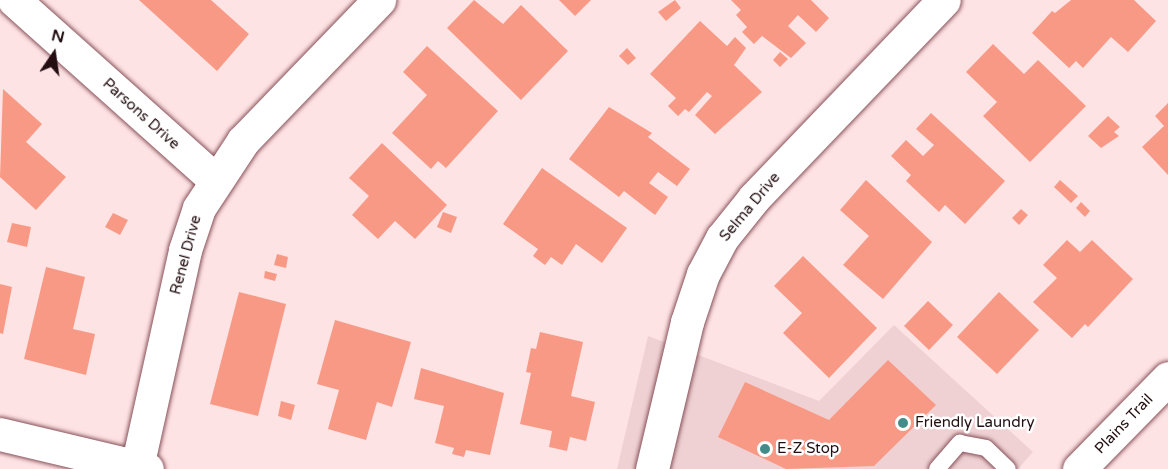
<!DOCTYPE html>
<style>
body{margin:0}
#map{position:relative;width:1168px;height:469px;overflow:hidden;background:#fee3e5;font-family:"Varela Round",sans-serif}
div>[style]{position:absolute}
.built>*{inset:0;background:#efd1d4}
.building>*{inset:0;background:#f89985}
.roads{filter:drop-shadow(0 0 2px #875158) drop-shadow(0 0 2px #875158)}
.service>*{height:16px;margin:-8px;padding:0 8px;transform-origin:8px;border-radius:8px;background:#fff}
.minor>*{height:33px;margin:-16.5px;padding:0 16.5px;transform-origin:16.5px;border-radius:16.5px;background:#fff}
.tertiary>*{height:33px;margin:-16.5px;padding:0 16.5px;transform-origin:16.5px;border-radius:16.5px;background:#fff}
.dots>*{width:16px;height:16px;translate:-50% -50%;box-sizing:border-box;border:3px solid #fff;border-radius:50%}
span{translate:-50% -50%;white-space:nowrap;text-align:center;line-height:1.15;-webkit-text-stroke:5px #fff;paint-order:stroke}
.street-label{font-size:15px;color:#230e11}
.poi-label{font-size:15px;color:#230e11}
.left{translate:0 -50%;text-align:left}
.north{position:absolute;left:24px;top:24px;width:60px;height:60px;-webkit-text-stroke:4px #fff;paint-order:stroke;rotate:13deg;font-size:16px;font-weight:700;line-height:24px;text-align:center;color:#230e11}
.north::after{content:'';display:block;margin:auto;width:21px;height:27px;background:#230e11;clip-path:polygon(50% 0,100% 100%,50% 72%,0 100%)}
</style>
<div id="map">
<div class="built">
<div style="clip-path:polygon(894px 325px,1033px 452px,1018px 469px,617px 469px,648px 336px,819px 401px)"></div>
</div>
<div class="building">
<div style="clip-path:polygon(139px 0,211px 0,249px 34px,217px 71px)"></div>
<div style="clip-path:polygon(474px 0,503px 24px,521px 5px,568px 51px,521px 100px,447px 28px)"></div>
<div style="clip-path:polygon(559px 0,591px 0,575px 16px)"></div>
<div style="clip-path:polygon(675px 0,681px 8px,666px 21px,658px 12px)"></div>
<div style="clip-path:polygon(731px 0,811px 0,829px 18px,816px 32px,798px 15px,788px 26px,806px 43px,791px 58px,762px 36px,754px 44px,742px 32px,747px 27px,736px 15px,741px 10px)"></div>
<div style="clip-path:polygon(1071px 0,1134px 0,1156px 21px,1128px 52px,1111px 37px,1083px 68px,1076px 61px,1069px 68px,1032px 33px,1052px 11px,1055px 13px)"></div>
<div style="clip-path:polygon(700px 21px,727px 46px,735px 37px,746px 48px,734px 65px,762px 92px,715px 134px,695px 115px,712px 96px,707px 92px,689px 112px,685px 109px,678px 116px,668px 106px,676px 98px,650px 74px)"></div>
<div style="clip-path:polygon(993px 44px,1024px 74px,1038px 60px,1086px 106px,1030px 162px,983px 116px,997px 102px,966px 72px)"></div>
<div style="clip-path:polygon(427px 46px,498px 111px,446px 168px,438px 161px,431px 169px,392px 133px,427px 95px,403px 72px)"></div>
<div style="clip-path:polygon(627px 48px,636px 58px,628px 65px,619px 56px)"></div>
<div style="clip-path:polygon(780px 52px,788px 59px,780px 67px,773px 60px)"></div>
<div style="clip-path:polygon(3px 89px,42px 124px,26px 142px,66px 177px,36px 210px,0 177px)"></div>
<div style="clip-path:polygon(1168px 103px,1168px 175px,1142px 147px,1164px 126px,1155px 116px)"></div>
<div style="clip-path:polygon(609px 107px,652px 133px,648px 137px,690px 169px,677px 186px,658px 172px,649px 183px,668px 197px,655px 215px,624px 191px,619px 197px,569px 159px)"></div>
<div style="clip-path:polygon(931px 113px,1005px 181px,965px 224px,945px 205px,939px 212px,906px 181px,911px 175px,891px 156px,906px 140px,923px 156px,934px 145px,916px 129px)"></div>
<div style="clip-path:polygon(1108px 116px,1120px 127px,1114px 132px,1119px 136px,1101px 148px,1088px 136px)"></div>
<div style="clip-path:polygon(382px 143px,447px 205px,415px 239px,395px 221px,378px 239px,352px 215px,369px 196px,349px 178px)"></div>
<div style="clip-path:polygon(542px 168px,627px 228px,602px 263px,576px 244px,562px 265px,551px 257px,545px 265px,533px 256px,538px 249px,503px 224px)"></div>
<div style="clip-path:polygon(866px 180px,932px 242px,883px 299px,843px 265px,869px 236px,840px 210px)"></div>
<div style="clip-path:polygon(1060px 180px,1078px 196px,1071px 203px,1054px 187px)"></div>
<div style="clip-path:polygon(1081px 202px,1090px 211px,1085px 217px,1076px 208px)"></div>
<div style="clip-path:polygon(1021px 209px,1028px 215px,1019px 225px,1012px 218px)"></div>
<div style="clip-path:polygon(443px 212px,457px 217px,451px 233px,437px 227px)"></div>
<div style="clip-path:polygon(113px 213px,128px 220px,120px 235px,105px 227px)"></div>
<div style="clip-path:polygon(12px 223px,31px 227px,27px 247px,7px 242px)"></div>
<div style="clip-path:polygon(1067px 240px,1080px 252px,1092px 240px,1133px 279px,1088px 327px,1085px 324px,1072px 338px,1033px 302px,1057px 278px,1043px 265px)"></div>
<div style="clip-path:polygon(277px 254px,288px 257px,286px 268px,274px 265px)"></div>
<div style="clip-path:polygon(803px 256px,877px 328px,829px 378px,783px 333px,802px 313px,774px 286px)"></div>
<div style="clip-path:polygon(46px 267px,85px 277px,73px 329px,95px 334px,86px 375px,24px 359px)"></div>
<div style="clip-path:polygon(265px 271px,277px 274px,275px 281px,264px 278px)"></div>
<div style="clip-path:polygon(0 284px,12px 287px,3px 334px,0 333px)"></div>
<div style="clip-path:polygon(239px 292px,286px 304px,258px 416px,210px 404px)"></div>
<div style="clip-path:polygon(999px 292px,1039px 330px,997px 374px,957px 337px)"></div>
<div style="clip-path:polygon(928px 301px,953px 325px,929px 350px,904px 326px)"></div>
<div style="clip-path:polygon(335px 320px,411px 342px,392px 407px,377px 402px,366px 440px,328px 429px,339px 390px,317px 384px)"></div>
<div style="clip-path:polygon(540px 332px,583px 342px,571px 396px,595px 402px,586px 441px,570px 437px,567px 451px,549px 447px,552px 431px,520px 424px,531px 373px,526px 372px,531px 348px,536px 349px)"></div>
<div style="clip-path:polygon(888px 360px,936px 405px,874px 466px,786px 469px,718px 437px,745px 382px,829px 420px)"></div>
<div style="clip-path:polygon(421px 368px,504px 393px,490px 455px,466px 450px,464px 457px,452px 454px,454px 448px,435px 443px,444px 406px,414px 399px)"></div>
<div style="clip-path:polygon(281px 401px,295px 405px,291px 420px,278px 416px)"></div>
</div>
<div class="roads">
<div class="service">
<div style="left:937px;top:469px;width:35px;rotate:-49deg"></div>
<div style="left:960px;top:443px;width:26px;rotate:11deg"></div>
<div style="left:986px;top:448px;width:30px;rotate:44deg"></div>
</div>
<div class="minor">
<div style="left:14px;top:0;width:268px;rotate:41.8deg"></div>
<div style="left:137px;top:467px;width:222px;rotate:-77.5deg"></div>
<div style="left:185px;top:250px;width:44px;rotate:-71.6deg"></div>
<div style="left:199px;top:208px;width:80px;rotate:-56.7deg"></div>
<div style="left:243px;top:141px;width:196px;rotate:-46deg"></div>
<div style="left:652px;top:469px;width:151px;rotate:-76.6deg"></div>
<div style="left:687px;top:322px;width:51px;rotate:-71.6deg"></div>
<div style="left:703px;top:274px;width:41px;rotate:-62.2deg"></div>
<div style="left:722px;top:238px;width:51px;rotate:-51.3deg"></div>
<div style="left:754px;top:198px;width:274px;rotate:-46.2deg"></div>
<div style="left:1079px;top:469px;width:127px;rotate:-45.6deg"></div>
</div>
<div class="tertiary">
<div style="left:0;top:434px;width:151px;rotate:13.4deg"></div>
</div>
</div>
<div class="dots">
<div style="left:903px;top:423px;background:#448c89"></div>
<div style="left:765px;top:449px;background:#448c89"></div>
</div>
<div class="street-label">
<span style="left:141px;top:114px;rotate:42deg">Parsons Drive</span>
<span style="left:750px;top:207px;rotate:-50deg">Selma Drive</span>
<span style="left:186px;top:255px;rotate:-75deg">Renel Drive</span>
<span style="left:1124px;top:424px;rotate:-46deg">Plains Trail</span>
</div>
<div class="poi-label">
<span class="left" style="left:915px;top:423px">Friendly Laundry</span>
<span class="left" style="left:777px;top:449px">E-Z Stop</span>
</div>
<div class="north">N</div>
</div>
